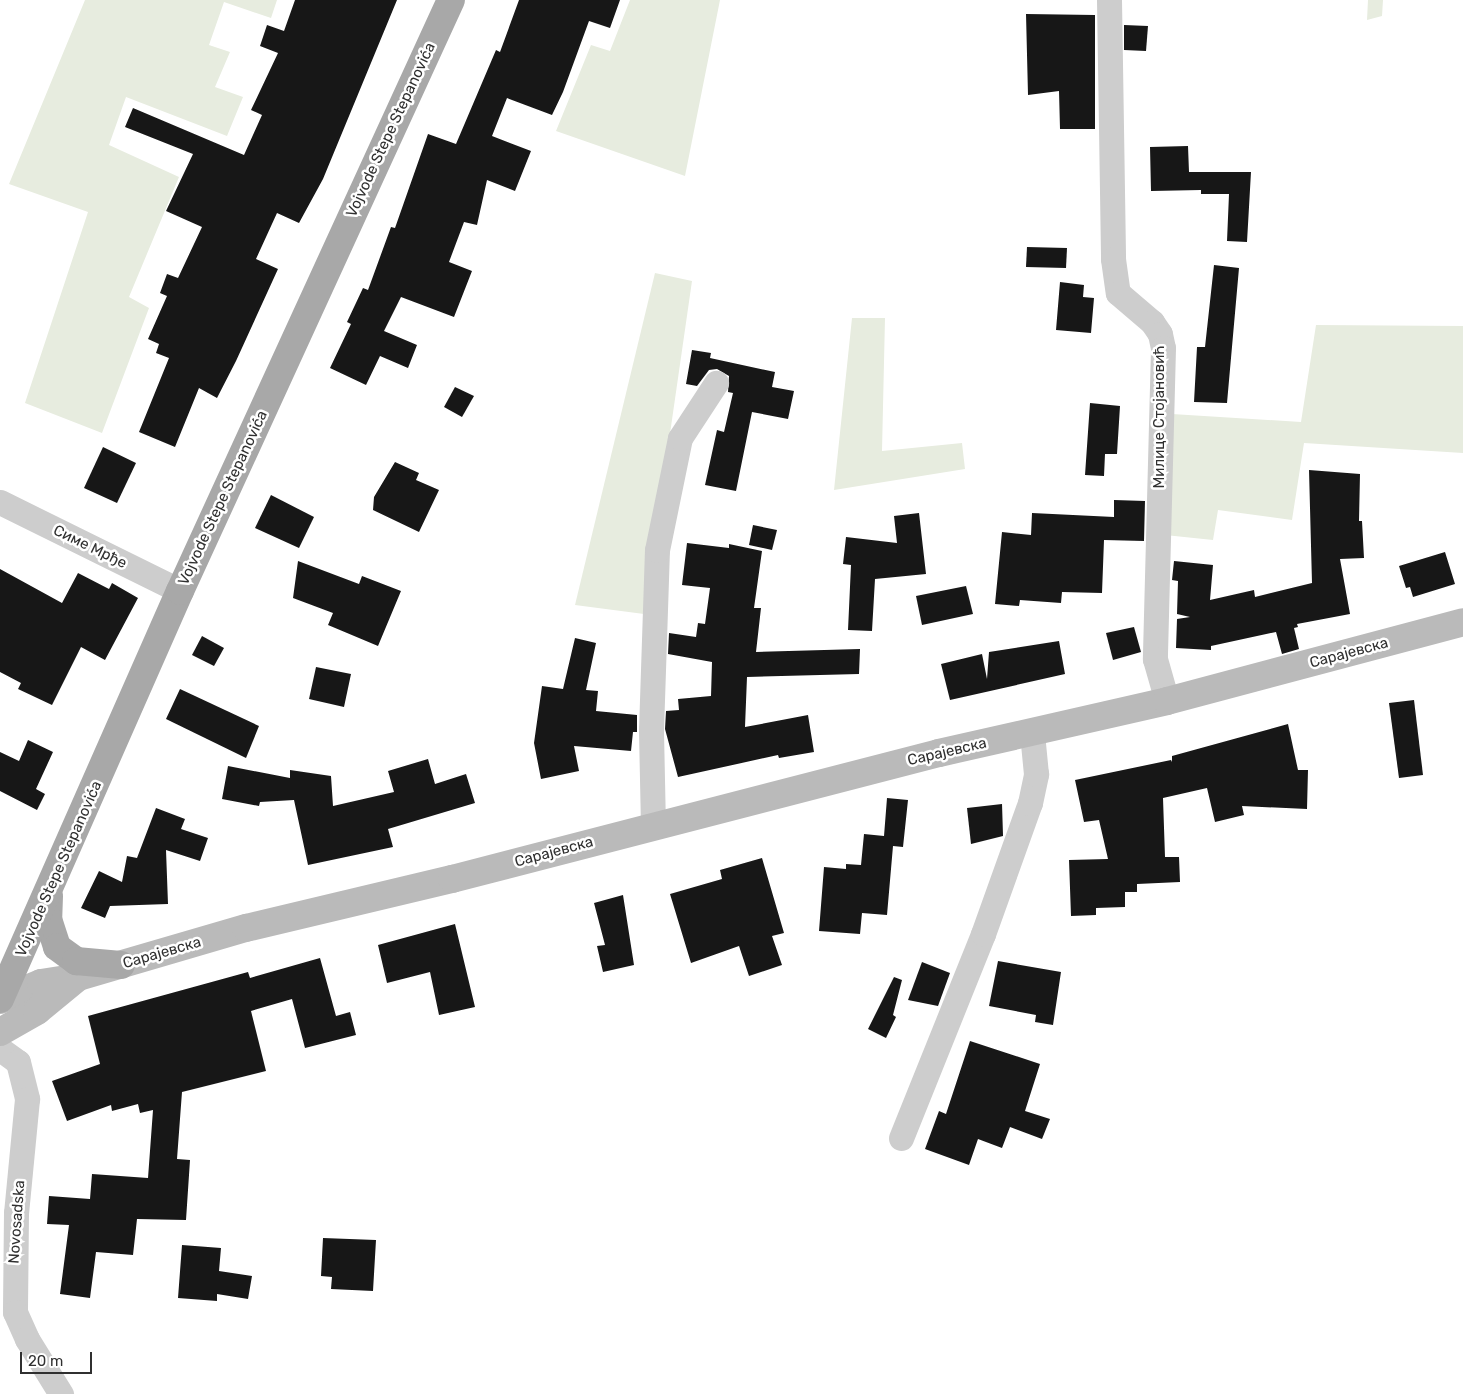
<!DOCTYPE html>
<meta charset="utf-8">
<style>
body{margin:0}
#map{position:relative;width:1463px;height:1394px;overflow:hidden;background:#fff;font-family:Rubik,sans-serif}
div>[style]{position:absolute}
.green>*{inset:0;background:#e7ecdf}
.building>*{inset:0;background:#171717}
.street>*{height:25px;margin:-12.5px;padding:0 12.5px;transform-origin:12.5px;border-radius:12.5px;background:#cdcdcd}
.secondary>*{height:28px;margin:-14px;padding:0 14px;transform-origin:14px;border-radius:14px;background:#bababa}
.primary>*{height:28px;margin:-14px;padding:0 14px;transform-origin:14px;border-radius:14px;background:#a8a8a8}
span{translate:-50% -50%;white-space:nowrap;text-align:center;line-height:1.15;-webkit-text-stroke:5px #fff;paint-order:stroke}
.street-label{font-size:15px;color:#303030}
.scale{position:absolute;left:20px;top:1352px;width:72px;height:22px;box-sizing:border-box;border:2px solid #303030;border-top:0;padding-left:6px;font-size:15px;line-height:18px;white-space:nowrap;color:#303030;-webkit-text-stroke:4px #fff;paint-order:stroke}
</style>
<div id="map">
<div class="green">
<div style="clip-path:polygon(85px 0,277px 0,271px 18px,224px 2px,209px 45px,230px 52px,215px 87px,243px 97px,227px 136px,126px 97px,109px 145px,179px 177px,129px 297px,149px 308px,102px 433px,25px 403px,88px 212px,9px 184px)"></div>
<div style="clip-path:polygon(630px 0,720px 0,685px 176px,556px 131px,591px 45px,610px 51px)"></div>
<div style="clip-path:polygon(1368px 0,1383px 0,1382px 16px,1367px 20px)"></div>
<div style="clip-path:polygon(655px 273px,692px 281px,644px 614px,575px 605px)"></div>
<div style="clip-path:polygon(852px 318px,885px 318px,882px 451px,962px 443px,965px 469px,834px 490px)"></div>
<div style="clip-path:polygon(1316px 325px,1463px 326px,1463px 453px,1304px 443px,1292px 520px,1218px 510px,1213px 540px,1165px 535px,1172px 414px,1301px 422px)"></div>
</div>
<div class="building">
<div style="clip-path:polygon(295px 0,397px 0,323px 179px,299px 223px,277px 213px,256px 259px,278px 269px,236px 361px,217px 398px,199px 388px,175px 447px,139px 432px,169px 358px,156px 353px,159px 344px,148px 339px,167px 296px,160px 293px,167px 274px,178px 278px,202px 227px,166px 211px,193px 154px,125px 127px,133px 108px,244px 155px,262px 115px,251px 110px,278px 53px,260px 46px,267px 25px,284px 31px)"></div>
<div style="clip-path:polygon(519px 0,620px 0,610px 28px,589px 21px,563px 92px,552px 115px,507px 98px,492px 136px,531px 151px,515px 191px,487px 180px,477px 225px,464px 222px,449px 262px,472px 271px,454px 317px,401px 297px,384px 331px,417px 345px,408px 368px,380px 356px,366px 385px,330px 368px,351px 324px,347px 322px,363px 288px,368px 290px,391px 227px,395px 228px,428px 134px,456px 144px,496px 50px,500px 52px)"></div>
<div style="clip-path:polygon(1026px 14px,1095px 15px,1095px 129px,1060px 129px,1059px 91px,1028px 95px)"></div>
<div style="clip-path:polygon(1124px 25px,1148px 26px,1146px 51px,1124px 50px)"></div>
<div style="clip-path:polygon(1188px 146px,1189px 172px,1251px 172px,1247px 242px,1227px 241px,1229px 194px,1201px 194px,1201px 190px,1151px 191px,1150px 147px)"></div>
<div style="clip-path:polygon(1027px 247px,1067px 248px,1066px 268px,1026px 267px)"></div>
<div style="clip-path:polygon(1214px 265px,1239px 268px,1227px 403px,1194px 402px,1197px 347px,1205px 347px)"></div>
<div style="clip-path:polygon(1060px 282px,1084px 285px,1083px 297px,1094px 298px,1091px 333px,1056px 330px)"></div>
<div style="clip-path:polygon(692px 350px,711px 353px,710px 358px,775px 372px,772px 387px,794px 391px,788px 419px,752px 412px,736px 491px,705px 485px,717px 430px,724px 432px,733px 393px,728px 392px,729px 376px,717px 369px,709px 370px,697px 386px,686px 384px)"></div>
<div style="clip-path:polygon(455px 387px,474px 396px,462px 417px,444px 407px)"></div>
<div style="clip-path:polygon(1090px 403px,1120px 406px,1117px 454px,1105px 454px,1104px 476px,1085px 475px)"></div>
<div style="clip-path:polygon(103px 447px,136px 463px,117px 503px,84px 488px)"></div>
<div style="clip-path:polygon(395px 462px,419px 473px,416px 480px,439px 490px,419px 532px,373px 510px,374px 497px)"></div>
<div style="clip-path:polygon(1309px 470px,1360px 474px,1359px 521px,1362px 521px,1364px 558px,1340px 559px,1350px 614px,1297px 624px,1298px 627px,1294px 628px,1299px 649px,1282px 654px,1276px 632px,1211px 646px,1211px 650px,1176px 648px,1177px 619px,1190px 617px,1177px 614px,1178px 581px,1172px 580px,1174px 561px,1213px 565px,1210px 600px,1254px 590px,1255px 597px,1312px 583px)"></div>
<div style="clip-path:polygon(271px 495px,314px 517px,299px 548px,255px 528px)"></div>
<div style="clip-path:polygon(1114px 500px,1145px 501px,1144px 541px,1104px 540px,1102px 593px,1062px 592px,1061px 603px,1020px 600px,1019px 606px,995px 604px,1002px 532px,1031px 535px,1032px 513px,1114px 517px)"></div>
<div style="clip-path:polygon(919px 513px,926px 574px,875px 579px,872px 631px,848px 630px,851px 565px,843px 564px,846px 537px,897px 543px,894px 516px)"></div>
<div style="clip-path:polygon(753px 525px,777px 530px,772px 550px,749px 545px)"></div>
<div style="clip-path:polygon(687px 543px,729px 548px,729px 544px,762px 551px,754px 608px,761px 608px,756px 652px,860px 649px,859px 674px,747px 677px,745px 727px,808px 715px,814px 752px,779px 758px,778px 755px,678px 777px,665px 729px,666px 711px,679px 710px,678px 699px,711px 696px,712px 662px,668px 654px,669px 633px,696px 637px,698px 623px,705px 624px,710px 588px,682px 585px)"></div>
<div style="clip-path:polygon(1445px 552px,1455px 584px,1413px 597px,1410px 587px,1406px 588px,1399px 566px)"></div>
<div style="clip-path:polygon(298px 561px,359px 584px,362px 576px,401px 591px,378px 646px,328px 625px,333px 613px,293px 598px)"></div>
<div style="clip-path:polygon(0 569px,62px 603px,78px 573px,109px 589px,112px 583px,138px 598px,105px 660px,81px 647px,52px 705px,18px 689px,21px 683px,0 672px)"></div>
<div style="clip-path:polygon(966px 586px,973px 614px,922px 625px,916px 596px)"></div>
<div style="clip-path:polygon(1134px 627px,1141px 652px,1113px 660px,1106px 633px)"></div>
<div style="clip-path:polygon(202px 636px,224px 648px,214px 666px,192px 655px)"></div>
<div style="clip-path:polygon(575px 638px,596px 643px,586px 690px,598px 691px,596px 711px,637px 715px,637px 732px,633px 732px,631px 751px,574px 746px,579px 771px,541px 779px,534px 743px,542px 686px,563px 689px)"></div>
<div style="clip-path:polygon(1059px 641px,1065px 674px,950px 700px,941px 664px,982px 654px,987px 679px,989px 652px)"></div>
<div style="clip-path:polygon(316px 667px,351px 674px,344px 707px,309px 699px)"></div>
<div style="clip-path:polygon(180px 689px,259px 726px,246px 758px,166px 719px)"></div>
<div style="clip-path:polygon(1414px 700px,1423px 775px,1399px 778px,1389px 703px)"></div>
<div style="clip-path:polygon(1288px 724px,1298px 770px,1308px 770px,1307px 809px,1242px 806px,1244px 815px,1215px 822px,1207px 788px,1163px 798px,1165px 857px,1179px 857px,1180px 882px,1137px 884px,1137px 892px,1125px 892px,1125px 907px,1096px 908px,1096px 915px,1071px 916px,1069px 860px,1108px 859px,1099px 820px,1084px 822px,1075px 780px,1171px 760px,1172px 762px,1172px 756px)"></div>
<div style="clip-path:polygon(28px 740px,53px 752px,36px 789px,45px 794px,37px 810px,0 791px,0 752px,19px 761px)"></div>
<div style="clip-path:polygon(428px 759px,435px 784px,466px 774px,475px 803px,388px 829px,393px 847px,308px 865px,294px 800px,260px 802px,259px 806px,222px 799px,228px 766px,290px 778px,290px 770px,331px 776px,333px 806px,394px 792px,388px 771px)"></div>
<div style="clip-path:polygon(887px 798px,908px 800px,903px 847px,893px 846px,887px 915px,862px 913px,860px 934px,819px 931px,824px 867px,846px 869px,846px 864px,861px 865px,864px 834px,884px 836px)"></div>
<div style="clip-path:polygon(1002px 804px,1003px 836px,971px 844px,967px 808px)"></div>
<div style="clip-path:polygon(156px 808px,185px 819px,181px 829px,208px 838px,200px 861px,166px 850px,168px 904px,110px 906px,105px 918px,81px 908px,99px 871px,122px 882px,127px 856px,137px 858px)"></div>
<div style="clip-path:polygon(762px 858px,784px 933px,772px 936px,782px 965px,749px 976px,739px 946px,691px 963px,670px 894px,722px 879px,720px 870px)"></div>
<div style="clip-path:polygon(623px 895px,634px 965px,603px 972px,597px 946px,605px 945px,594px 903px)"></div>
<div style="clip-path:polygon(455px 924px,475px 1007px,439px 1015px,430px 972px,387px 983px,378px 945px)"></div>
<div style="clip-path:polygon(320px 958px,336px 1016px,350px 1012px,356px 1035px,305px 1048px,292px 999px,251px 1011px,266px 1071px,182px 1092px,177px 1159px,190px 1160px,186px 1220px,137px 1219px,133px 1255px,96px 1252px,90px 1298px,60px 1294px,69px 1225px,47px 1224px,49px 1196px,90px 1199px,92px 1174px,148px 1178px,153px 1110px,140px 1113px,138px 1104px,112px 1111px,111px 1105px,67px 1121px,52px 1081px,100px 1064px,88px 1016px,248px 972px,250px 978px)"></div>
<div style="clip-path:polygon(998px 961px,1061px 972px,1053px 1025px,1035px 1022px,1036px 1015px,989px 1006px)"></div>
<div style="clip-path:polygon(922px 962px,950px 973px,938px 1006px,908px 1000px)"></div>
<div style="clip-path:polygon(894px 977px,902px 980px,893px 1015px,896px 1017px,886px 1038px,868px 1029px)"></div>
<div style="clip-path:polygon(970px 1041px,1040px 1064px,1025px 1111px,1050px 1119px,1042px 1139px,1010px 1127px,1002px 1148px,978px 1139px,969px 1165px,925px 1149px,939px 1111px,946px 1114px)"></div>
<div style="clip-path:polygon(323px 1238px,376px 1240px,373px 1291px,331px 1289px,332px 1277px,321px 1276px)"></div>
<div style="clip-path:polygon(182px 1245px,221px 1248px,219px 1271px,252px 1276px,248px 1299px,217px 1294px,217px 1301px,178px 1298px)"></div>
</div>
<div class="street">
<div style="left:1109px;top:0;width:259px;rotate:89.1deg"></div>
<div style="left:1113px;top:259px;width:34px;rotate:82deg"></div>
<div style="left:1118px;top:293px;width:45px;rotate:40.5deg"></div>
<div style="left:1152px;top:322px;width:14px;rotate:56deg"></div>
<div style="left:1160px;top:334px;width:14px;rotate:78deg"></div>
<div style="left:1163px;top:348px;width:311px;rotate:91.5deg"></div>
<div style="left:1155px;top:659px;width:44px;rotate:74.1deg"></div>
<div style="left:0;top:502px;width:201px;rotate:26.3deg"></div>
<div style="left:653px;top:827px;width:97px;rotate:-91.2deg"></div>
<div style="left:651px;top:730px;width:180px;rotate:-88.1deg"></div>
<div style="left:657px;top:550px;width:114px;rotate:-78.4deg"></div>
<div style="left:680px;top:438px;width:66px;rotate:-56.8deg"></div>
<div style="left:0;top:1049px;width:22px;rotate:36deg"></div>
<div style="left:18px;top:1062px;width:38px;rotate:76deg"></div>
<div style="left:27px;top:1099px;width:115px;rotate:95.5deg"></div>
<div style="left:16px;top:1213px;width:99px;rotate:90.6deg"></div>
<div style="left:15px;top:1312px;width:30px;rotate:66deg"></div>
<div style="left:27px;top:1339px;width:65px;rotate:58.3deg"></div>
<div style="left:901px;top:1138px;width:220px;rotate:-68.1deg"></div>
<div style="left:983px;top:934px;width:139px;rotate:-70.3deg"></div>
<div style="left:1030px;top:803px;width:30px;rotate:-78deg"></div>
<div style="left:1036px;top:774px;width:41px;rotate:-95.6deg"></div>
</div>
<div class="secondary">
<div style="left:0;top:1000px;width:44px;rotate:-22.5deg"></div>
<div style="left:41px;top:983px;width:37px;rotate:-9deg"></div>
<div style="left:78px;top:977px;width:175px;rotate:-16.3deg"></div>
<div style="left:246px;top:928px;width:212px;rotate:-13.4deg"></div>
<div style="left:452px;top:879px;width:503px;rotate:-14.51deg"></div>
<div style="left:939px;top:753px;width:234px;rotate:-12.8deg"></div>
<div style="left:1167px;top:701px;width:306px;rotate:-14.9deg"></div>
<div style="left:0;top:1032px;width:43px;rotate:-29.6deg"></div>
<div style="left:37px;top:1011px;width:52px;rotate:-39.5deg"></div>
</div>
<div class="primary">
<div style="left:49px;top:896px;width:23px;rotate:92deg"></div>
<div style="left:48px;top:919px;width:29px;rotate:72deg"></div>
<div style="left:57px;top:947px;width:24px;rotate:36deg"></div>
<div style="left:76px;top:961px;width:45px;rotate:5.1deg"></div>
<div style="left:0;top:999px;width:446px;rotate:-66.2deg"></div>
<div style="left:180px;top:591px;width:650px;rotate:-65.37deg"></div>
</div>
<div class="street-label">
<span style="left:391px;top:130px;rotate:-65deg">Vojvode Stepe Stepanovića</span>
<span style="left:1160px;top:417px;rotate:-90deg">Милице Стојановић</span>
<span style="left:223px;top:498px;rotate:-65deg">Vojvode Stepe Stepanovića</span>
<span style="left:90px;top:547px;rotate:26deg">Симе Мрђе</span>
<span style="left:1349px;top:653px;rotate:-15deg">Сарајевска</span>
<span style="left:947px;top:752px;rotate:-13deg">Сарајевска</span>
<span style="left:554px;top:852px;rotate:-15deg">Сарајевска</span>
<span style="left:59px;top:869px;rotate:-66deg">Vojvode Stepe Stepanovića</span>
<span style="left:162px;top:953px;rotate:-16deg">Сарајевска</span>
<span style="left:17px;top:1222px;rotate:-86deg">Novosadska</span>
</div>
<div class="scale">20 m</div>
</div>
